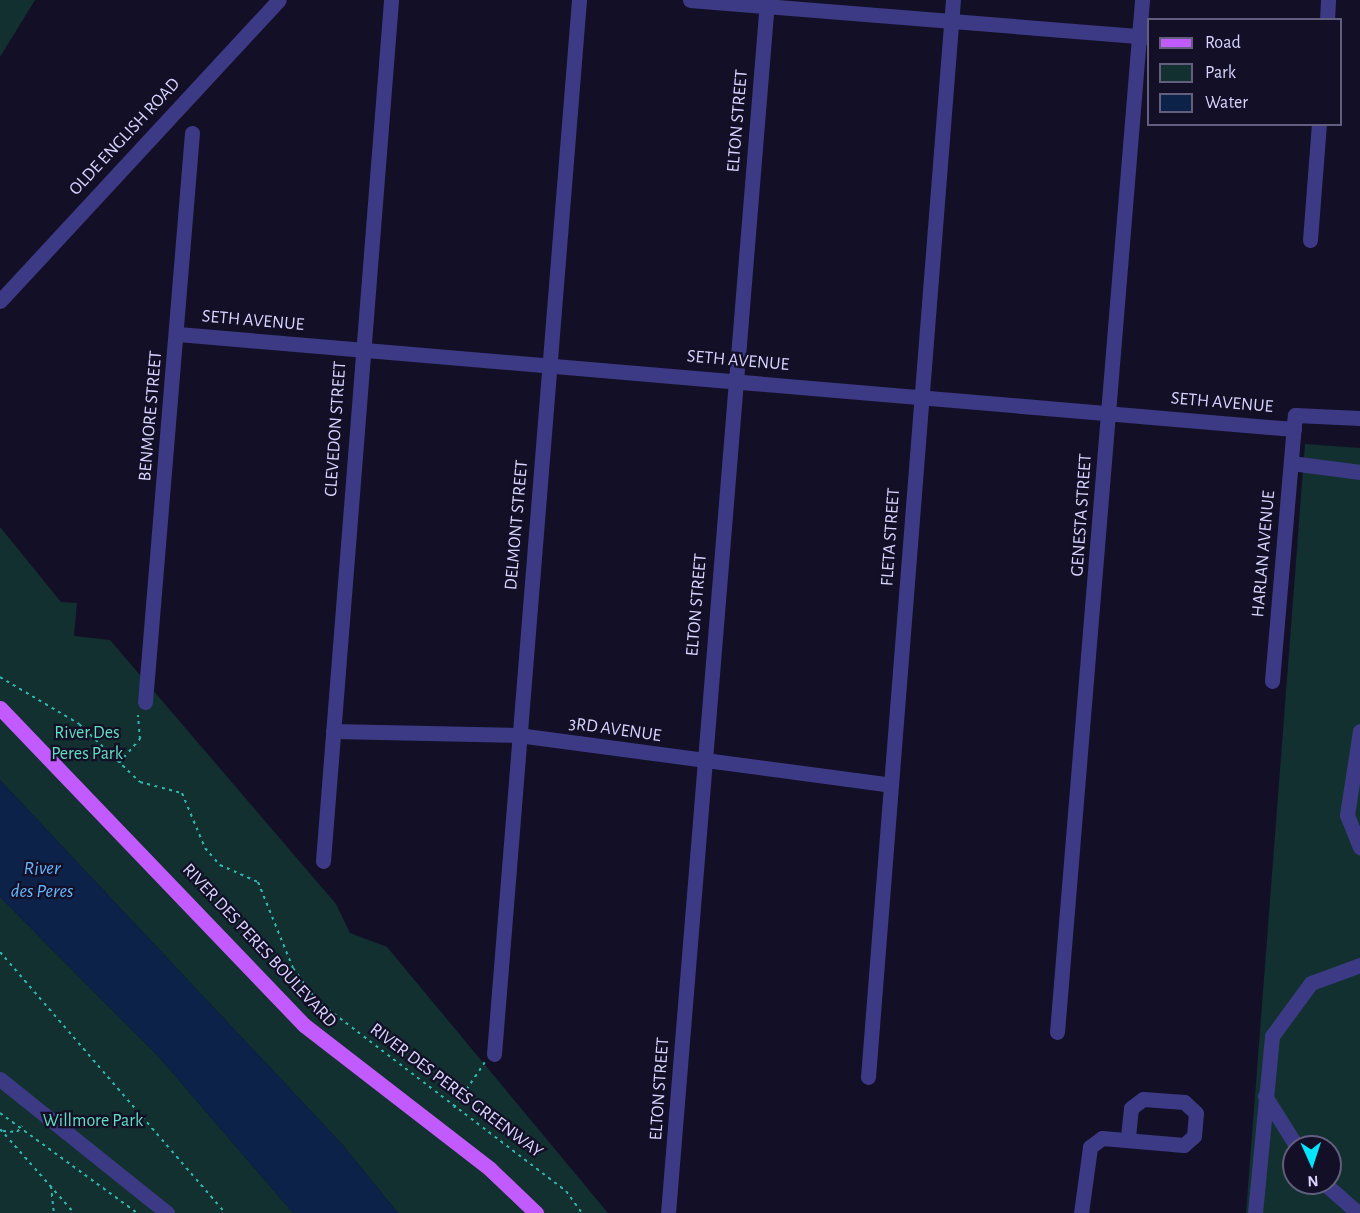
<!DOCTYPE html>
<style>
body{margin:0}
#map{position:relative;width:1360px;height:1213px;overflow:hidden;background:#130f26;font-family:"Alegreya Sans",sans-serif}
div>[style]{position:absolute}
.green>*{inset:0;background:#12302f}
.water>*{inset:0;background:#0c2248}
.path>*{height:2px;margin-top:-1px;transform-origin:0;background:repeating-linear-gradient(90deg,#2fb8b0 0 3px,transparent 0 7.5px)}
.minor>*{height:15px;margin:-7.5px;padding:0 7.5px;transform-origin:7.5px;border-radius:7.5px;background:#3d3a85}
.major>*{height:15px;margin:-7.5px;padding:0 7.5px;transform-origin:7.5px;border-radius:7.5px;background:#c25bff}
span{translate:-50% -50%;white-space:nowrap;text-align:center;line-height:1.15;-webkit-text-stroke:4.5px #130f26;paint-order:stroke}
.street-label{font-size:18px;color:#d9d4ff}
.park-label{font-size:18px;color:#5fe0c0}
.water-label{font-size:20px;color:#62b6ff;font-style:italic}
.legend{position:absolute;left:1147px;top:18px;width:195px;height:108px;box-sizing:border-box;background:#130f26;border:2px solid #625e7d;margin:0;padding:8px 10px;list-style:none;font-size:18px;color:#d9d4ff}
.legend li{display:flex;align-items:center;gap:12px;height:30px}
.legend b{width:30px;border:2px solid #625e7d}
.north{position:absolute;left:1282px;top:1135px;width:60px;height:60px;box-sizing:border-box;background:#130f26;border:2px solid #625e7d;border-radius:50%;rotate:177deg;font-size:16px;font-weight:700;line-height:24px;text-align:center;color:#d9d4ff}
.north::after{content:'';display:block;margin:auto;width:21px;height:27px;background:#00e5ff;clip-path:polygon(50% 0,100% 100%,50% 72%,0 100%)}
</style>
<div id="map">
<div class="green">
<div style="clip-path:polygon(0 0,35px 0,0 57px)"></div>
<div style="clip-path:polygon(evenodd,1305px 444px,1360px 448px,1360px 1213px,1246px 1213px,1305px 444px,1294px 1147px,1330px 1147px,1330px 1183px,1294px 1183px,1294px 1147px)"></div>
<div style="clip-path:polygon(0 527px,61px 602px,77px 603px,74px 636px,110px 640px,336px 904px,350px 933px,387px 947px,608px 1213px,398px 1213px,341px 1143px,0 780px)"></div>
<div style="clip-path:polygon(0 897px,159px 1057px,293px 1213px,0 1213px)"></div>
</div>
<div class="water">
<div style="clip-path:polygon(0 780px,341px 1143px,398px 1213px,293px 1213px,159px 1057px,0 897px)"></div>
</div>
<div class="path">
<div style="left:0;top:677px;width:92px;rotate:30.7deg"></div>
<div style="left:79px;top:724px;width:84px;rotate:43.6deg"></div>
<div style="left:140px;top:782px;width:43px;rotate:14.7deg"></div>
<div style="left:182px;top:793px;width:60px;rotate:67.3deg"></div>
<div style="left:205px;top:848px;width:23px;rotate:49deg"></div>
<div style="left:220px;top:865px;width:42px;rotate:24.1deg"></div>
<div style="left:258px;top:882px;width:93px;rotate:67.9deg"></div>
<div style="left:293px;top:968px;width:39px;rotate:54deg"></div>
<div style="left:316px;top:1000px;width:315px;rotate:37.4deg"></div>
<div style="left:566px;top:1191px;width:27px;rotate:54deg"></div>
<div style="left:119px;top:763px;width:32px;rotate:-49deg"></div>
<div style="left:140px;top:739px;width:24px;rotate:-95deg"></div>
<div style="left:0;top:952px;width:345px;rotate:49.2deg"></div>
<div style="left:454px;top:1108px;width:55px;rotate:-56deg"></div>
<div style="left:0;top:1113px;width:170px;rotate:36.1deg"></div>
<div style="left:0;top:1129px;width:112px;rotate:48.6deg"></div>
<div style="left:3px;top:1131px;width:14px;rotate:4deg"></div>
<div style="left:17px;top:1132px;width:8px;rotate:-50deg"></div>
<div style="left:51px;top:1186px;width:27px;rotate:84deg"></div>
</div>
<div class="minor">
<div style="left:690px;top:0;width:458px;rotate:4.6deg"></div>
<div style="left:1327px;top:20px;width:20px;rotate:-87deg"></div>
<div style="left:1310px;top:240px;width:116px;rotate:-85.6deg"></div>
<div style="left:0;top:301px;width:410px;rotate:-47.2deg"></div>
<div style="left:178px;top:334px;width:1120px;rotate:4.87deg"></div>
<div style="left:1291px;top:463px;width:70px;rotate:7.4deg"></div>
<div style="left:1272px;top:681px;width:267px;rotate:-85.1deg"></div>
<div style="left:1295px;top:415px;width:65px;rotate:2.6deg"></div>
<div style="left:145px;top:702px;width:571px;rotate:-85.28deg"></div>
<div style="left:333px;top:731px;width:185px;rotate:1.2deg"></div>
<div style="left:518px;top:735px;width:376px;rotate:7.6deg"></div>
<div style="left:1360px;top:731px;width:85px;rotate:98.8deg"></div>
<div style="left:1347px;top:815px;width:35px;rotate:68deg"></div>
<div style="left:323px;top:861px;width:864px;rotate:-85.48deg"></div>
<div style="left:1057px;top:1032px;width:1035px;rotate:-85.29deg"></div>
<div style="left:494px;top:1054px;width:1057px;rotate:-85.39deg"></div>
<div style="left:868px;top:1077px;width:1080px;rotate:-85.49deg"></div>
<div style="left:0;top:1079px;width:214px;rotate:38.7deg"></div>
<div style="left:1265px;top:1096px;width:60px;rotate:57.9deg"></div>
<div style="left:1324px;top:1183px;width:45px;rotate:41.4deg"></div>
<div style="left:668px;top:1213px;width:1217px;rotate:-85.33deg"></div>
<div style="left:1081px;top:1213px;width:67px;rotate:-82.2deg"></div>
<div style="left:1090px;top:1147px;width:15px;rotate:-37deg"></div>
<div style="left:1102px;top:1138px;width:82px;rotate:4.9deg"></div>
<div style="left:1184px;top:1145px;width:13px;rotate:-42deg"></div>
<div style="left:1194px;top:1136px;width:23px;rotate:-85deg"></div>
<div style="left:1196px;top:1113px;width:16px;rotate:-137deg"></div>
<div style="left:1184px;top:1102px;width:41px;rotate:-175.8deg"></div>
<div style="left:1143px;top:1099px;width:15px;rotate:143deg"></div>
<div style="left:1131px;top:1108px;width:31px;rotate:96deg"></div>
<div style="left:1255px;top:1213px;width:178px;rotate:-84.5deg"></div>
<div style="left:1272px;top:1036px;width:66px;rotate:-53.7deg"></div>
<div style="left:1311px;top:983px;width:52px;rotate:-20.2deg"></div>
</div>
<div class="major">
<div style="left:0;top:708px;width:439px;rotate:46.2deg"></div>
<div style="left:304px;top:1025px;width:235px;rotate:37.7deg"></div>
<div style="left:490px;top:1169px;width:64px;rotate:43.7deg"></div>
</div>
<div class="street-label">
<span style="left:738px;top:121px;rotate:-85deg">ELTON STREET</span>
<span style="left:125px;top:137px;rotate:-47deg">OLDE ENGLISH ROAD</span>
<span style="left:253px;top:321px;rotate:5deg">SETH AVENUE</span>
<span style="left:738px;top:361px;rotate:5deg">SETH AVENUE</span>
<span style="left:1222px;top:403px;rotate:5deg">SETH AVENUE</span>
<span style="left:151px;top:416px;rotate:-85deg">BENMORE STREET</span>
<span style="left:336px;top:429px;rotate:-86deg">CLEVEDON STREET</span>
<span style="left:1082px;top:515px;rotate:-86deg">GENESTA STREET</span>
<span style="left:517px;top:525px;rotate:-85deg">DELMONT STREET</span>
<span style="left:891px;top:537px;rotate:-86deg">FLETA STREET</span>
<span style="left:1264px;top:554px;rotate:-85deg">HARLAN AVENUE</span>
<span style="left:697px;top:605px;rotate:-85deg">ELTON STREET</span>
<span style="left:615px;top:730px;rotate:8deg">3RD AVENUE</span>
<span style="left:259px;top:946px;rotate:47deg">RIVER DES PERES BOULEVARD</span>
<span style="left:660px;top:1089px;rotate:-86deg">ELTON STREET</span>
<span style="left:456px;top:1091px;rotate:37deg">RIVER DES PERES GREENWAY</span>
</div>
<div class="park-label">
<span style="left:87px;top:744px">River Des<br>Peres Park</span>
<span style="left:93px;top:1121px">Willmore Park</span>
</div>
<div class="water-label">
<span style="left:42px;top:880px">River<br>des Peres</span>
</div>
<ul class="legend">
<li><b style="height:8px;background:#c25bff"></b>Road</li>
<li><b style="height:16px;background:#12302f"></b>Park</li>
<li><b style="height:16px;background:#0c2248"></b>Water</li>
</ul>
<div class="north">N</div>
</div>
